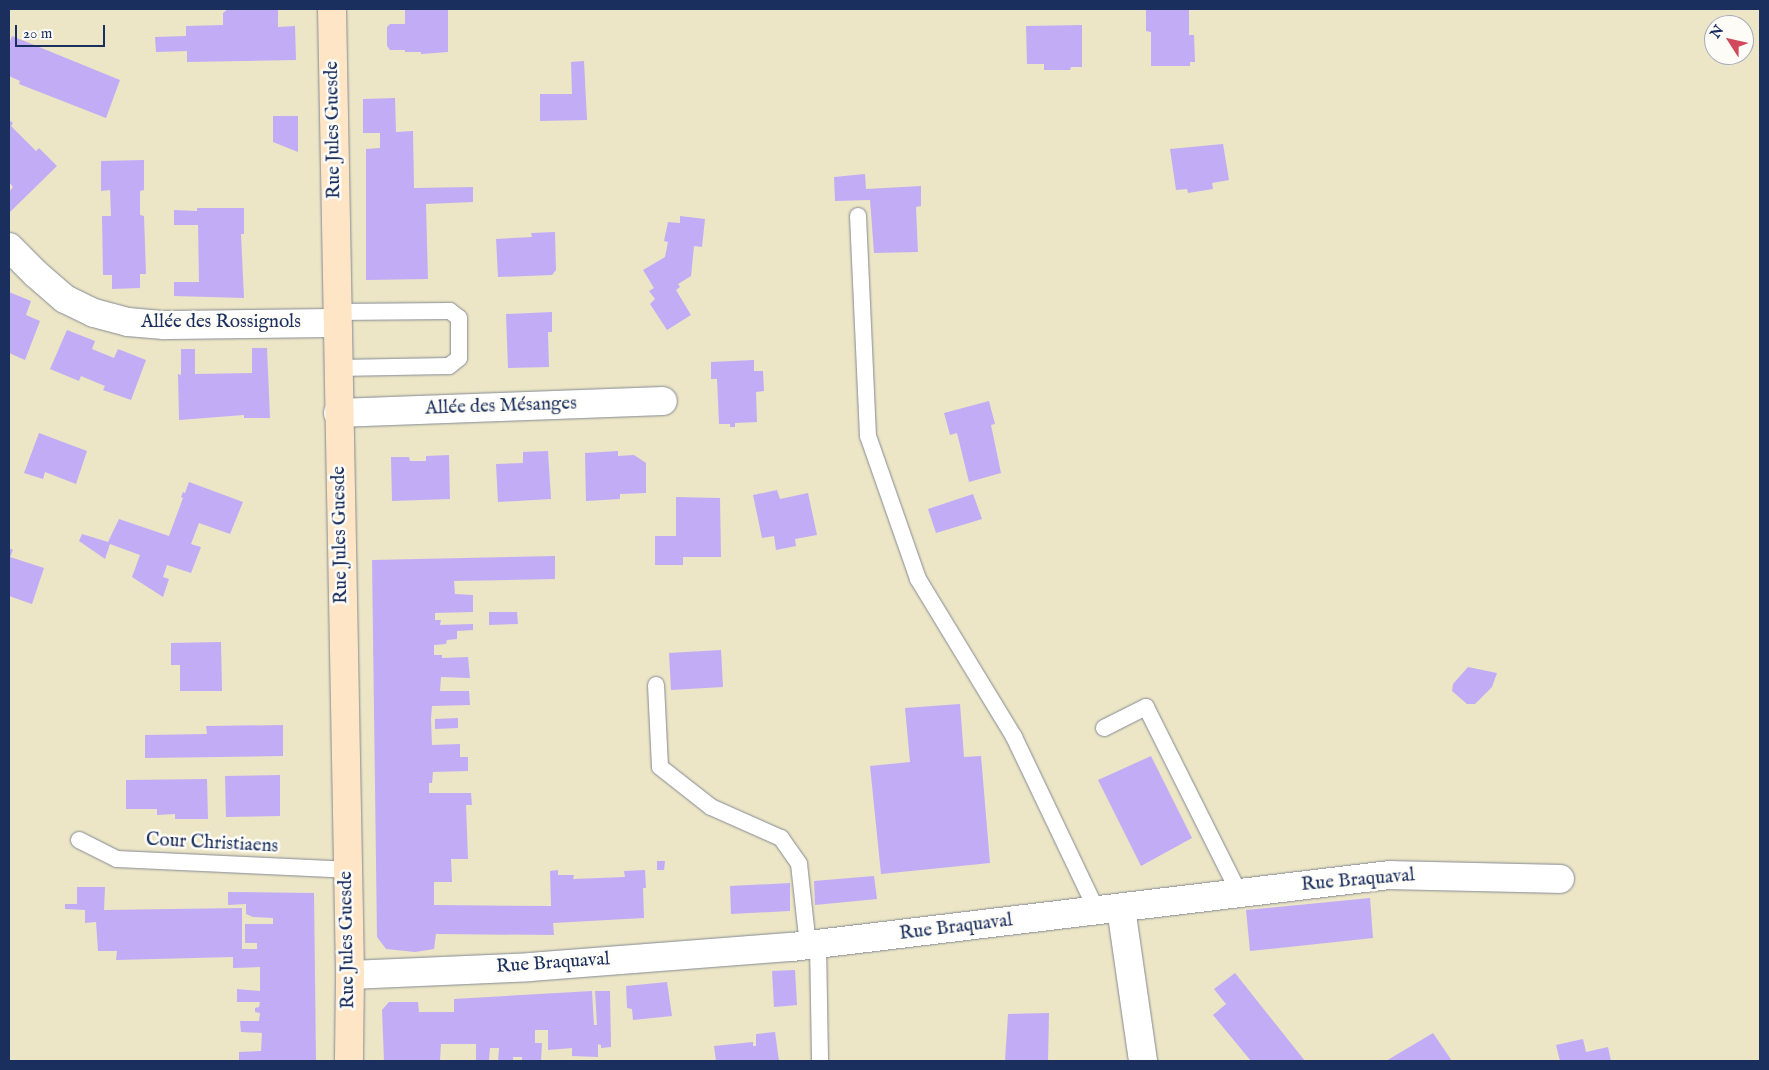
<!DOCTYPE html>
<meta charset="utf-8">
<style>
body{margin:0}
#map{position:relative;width:1769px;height:1070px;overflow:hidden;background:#ece5c6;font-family:"IM FELL English",serif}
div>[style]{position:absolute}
.building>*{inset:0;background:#c3acf6}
.roads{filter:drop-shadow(0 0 1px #848a92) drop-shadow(0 0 1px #848a92)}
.service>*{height:16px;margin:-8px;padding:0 8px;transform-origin:8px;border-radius:8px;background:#fff}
.minor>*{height:28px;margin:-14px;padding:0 14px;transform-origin:14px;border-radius:14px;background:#fff}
.secondary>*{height:28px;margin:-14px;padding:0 14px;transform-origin:14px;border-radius:14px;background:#fee5c5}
span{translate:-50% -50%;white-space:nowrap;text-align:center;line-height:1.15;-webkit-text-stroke:5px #fdfcf7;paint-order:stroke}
.street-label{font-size:19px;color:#1b2f5e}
.frame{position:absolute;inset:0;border:10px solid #1b2f5e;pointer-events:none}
.north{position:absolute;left:1704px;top:15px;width:50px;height:50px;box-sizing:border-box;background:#fdfcf7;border:1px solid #a3aaba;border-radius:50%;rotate:305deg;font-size:14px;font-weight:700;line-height:20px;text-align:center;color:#1b2f5e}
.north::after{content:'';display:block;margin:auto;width:18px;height:22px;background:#d1495b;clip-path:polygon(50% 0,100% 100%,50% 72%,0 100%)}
.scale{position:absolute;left:15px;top:25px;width:90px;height:22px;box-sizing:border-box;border:2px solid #1b2f5e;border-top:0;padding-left:6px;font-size:15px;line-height:18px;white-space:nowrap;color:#1b2f5e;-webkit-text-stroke:4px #fdfcf7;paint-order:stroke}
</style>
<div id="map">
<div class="building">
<div style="clip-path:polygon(228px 9px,278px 9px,278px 27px,295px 26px,296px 60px,187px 62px,187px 51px,156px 52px,155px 37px,186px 36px,186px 26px,223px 25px,223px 13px)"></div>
<div style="clip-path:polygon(405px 9px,448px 9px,448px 52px,421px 54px,421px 52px,405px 52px,405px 50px,390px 50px,387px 46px,387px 27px,390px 24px,405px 24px)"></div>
<div style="clip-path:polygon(1146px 9px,1189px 9px,1189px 35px,1194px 35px,1195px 62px,1190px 62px,1190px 66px,1151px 66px,1151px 32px,1146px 31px)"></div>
<div style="clip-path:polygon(1082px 25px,1082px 67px,1071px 67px,1070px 70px,1044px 70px,1044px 64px,1027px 64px,1026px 26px)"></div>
<div style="clip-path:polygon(12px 36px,120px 80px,106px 118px,19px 84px,20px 81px,9px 76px,9px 44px)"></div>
<div style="clip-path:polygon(584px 61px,587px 120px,540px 121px,540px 94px,572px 94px,571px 62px)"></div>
<div style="clip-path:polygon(395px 98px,396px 132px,413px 131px,414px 188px,473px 187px,473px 202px,426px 204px,428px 279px,366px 280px,366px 149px,380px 148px,380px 133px,363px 133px,363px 99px)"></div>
<div style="clip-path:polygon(273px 116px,298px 116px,298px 152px,273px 142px)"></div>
<div style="clip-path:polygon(9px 120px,13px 123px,11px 126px,36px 151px,39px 148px,57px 166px,9px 213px,9px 192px,13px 187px,9px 182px)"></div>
<div style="clip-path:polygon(1223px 144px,1229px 180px,1212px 183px,1213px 189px,1188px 193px,1187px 189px,1176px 190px,1170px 149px)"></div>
<div style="clip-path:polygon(144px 160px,144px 190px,140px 191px,140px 215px,144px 216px,146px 274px,140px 274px,140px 288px,112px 289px,112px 275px,103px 275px,102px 216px,111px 216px,110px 190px,101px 191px,101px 161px)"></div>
<div style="clip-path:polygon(865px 174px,866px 189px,921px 186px,921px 206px,916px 207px,918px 252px,874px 253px,870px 200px,835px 201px,834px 177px)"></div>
<div style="clip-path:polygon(197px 208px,244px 208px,244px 234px,241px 234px,244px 298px,174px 296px,174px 282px,199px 282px,198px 225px,174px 225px,174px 210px,197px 211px)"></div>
<div style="clip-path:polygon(680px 216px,705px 219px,702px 247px,694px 246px,691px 276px,678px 284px,680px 287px,676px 290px,691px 315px,667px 330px,650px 304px,655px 299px,649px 291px,654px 288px,643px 270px,665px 257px,668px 242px,664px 241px,668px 222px,680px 223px)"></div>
<div style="clip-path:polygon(555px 232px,556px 270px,552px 275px,498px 277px,496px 239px,532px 237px,531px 233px)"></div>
<div style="clip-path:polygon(9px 292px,31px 301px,26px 315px,40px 321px,25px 360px,9px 353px)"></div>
<div style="clip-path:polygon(552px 312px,552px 332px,548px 332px,549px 367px,508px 368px,506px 314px)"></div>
<div style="clip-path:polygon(67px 330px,95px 341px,92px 349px,114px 358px,118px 349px,146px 360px,131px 400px,103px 390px,105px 386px,81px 376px,79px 381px,50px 369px)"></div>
<div style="clip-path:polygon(252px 348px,267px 348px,270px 418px,244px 418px,244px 415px,179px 420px,178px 374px,181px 375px,181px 349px,195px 349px,195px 374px,252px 373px)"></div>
<div style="clip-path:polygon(754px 360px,754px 371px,763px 371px,764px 391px,756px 392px,757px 422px,735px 423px,735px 427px,730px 427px,730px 424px,719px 424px,717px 379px,711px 379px,711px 362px)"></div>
<div style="clip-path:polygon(989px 401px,995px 424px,991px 425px,1001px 473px,969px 482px,957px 433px,950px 435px,944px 413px)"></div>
<div style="clip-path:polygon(39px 433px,87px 451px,76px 484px,45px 472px,43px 479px,24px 473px)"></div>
<div style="clip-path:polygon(548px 451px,551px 499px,498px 502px,496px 464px,523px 463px,523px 452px)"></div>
<div style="clip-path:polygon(618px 451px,618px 456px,634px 455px,646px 463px,646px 493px,620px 494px,620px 499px,586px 501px,585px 453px)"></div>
<div style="clip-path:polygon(449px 455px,450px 499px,392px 501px,391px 457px,409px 457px,410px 461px,426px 461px,426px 456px)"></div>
<div style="clip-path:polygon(189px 482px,243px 502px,230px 534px,199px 523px,191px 544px,201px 547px,191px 573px,167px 565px,163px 577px,169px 579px,163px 597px,132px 577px,140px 555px,110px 544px,105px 559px,79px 541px,82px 534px,108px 542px,119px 519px,169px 536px,183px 498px,181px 497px,183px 492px,185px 493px)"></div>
<div style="clip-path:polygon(777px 490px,780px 499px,808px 493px,817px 535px,795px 539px,796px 546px,776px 550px,774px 536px,762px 538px,753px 495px)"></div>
<div style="clip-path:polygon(973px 494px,982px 519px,936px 533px,928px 509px)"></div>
<div style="clip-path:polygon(676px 497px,720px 498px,721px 557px,683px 557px,683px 565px,655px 565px,655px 536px,676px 536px)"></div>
<div style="clip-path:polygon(9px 548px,13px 550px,10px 557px,44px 568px,32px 604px,9px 596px)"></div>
<div style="clip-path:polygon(555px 556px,555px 579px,454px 581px,455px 594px,473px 595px,473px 612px,435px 613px,435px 620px,441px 620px,440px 625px,473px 624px,473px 630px,457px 631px,457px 639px,447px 640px,446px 644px,434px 645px,434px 655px,442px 655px,442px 658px,468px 657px,470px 678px,441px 677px,440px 691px,469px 691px,470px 705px,432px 706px,431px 719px,432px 745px,460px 744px,460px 757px,468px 757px,468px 771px,433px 772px,432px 783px,429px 783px,429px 793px,471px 793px,472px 805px,466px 805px,468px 859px,451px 859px,452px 882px,434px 882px,434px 905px,551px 906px,550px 871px,558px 870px,558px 875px,574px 875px,573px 879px,625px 877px,624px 871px,645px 870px,646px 888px,643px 888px,644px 918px,553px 923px,554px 935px,436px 934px,434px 949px,415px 952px,386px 949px,377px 937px,372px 560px)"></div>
<div style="clip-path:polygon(489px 612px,517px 612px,518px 624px,489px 625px)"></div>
<div style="clip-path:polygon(221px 642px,222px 691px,180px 691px,180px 665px,171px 665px,171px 643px)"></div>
<div style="clip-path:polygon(721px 650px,723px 687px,671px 690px,669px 653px)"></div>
<div style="clip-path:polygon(1468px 667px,1497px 673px,1492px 687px,1475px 704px,1467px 704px,1452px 691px,1453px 684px)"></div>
<div style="clip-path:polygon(960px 704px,964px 757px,981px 756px,990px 863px,881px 874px,870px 766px,910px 762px,905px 708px)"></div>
<div style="clip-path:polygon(458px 718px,458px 728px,435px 729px,435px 719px)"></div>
<div style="clip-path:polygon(283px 725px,283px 756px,145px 758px,145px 735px,207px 734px,206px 726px)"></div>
<div style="clip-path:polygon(1151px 756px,1192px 838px,1141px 866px,1098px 780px)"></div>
<div style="clip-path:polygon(280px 775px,280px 816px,226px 817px,225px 776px)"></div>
<div style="clip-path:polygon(207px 779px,208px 819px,175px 819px,175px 814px,157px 815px,157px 809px,126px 809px,126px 780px)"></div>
<div style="clip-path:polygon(657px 861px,665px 861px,664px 870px,657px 870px)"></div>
<div style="clip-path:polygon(874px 876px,877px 899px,815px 905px,814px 881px)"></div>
<div style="clip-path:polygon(790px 883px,790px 911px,731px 914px,730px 886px)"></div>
<div style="clip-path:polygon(77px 887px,105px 887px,104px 910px,242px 908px,242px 949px,257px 949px,257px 943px,245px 943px,245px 924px,273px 924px,273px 918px,253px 917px,246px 914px,246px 904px,228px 905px,228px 892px,314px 893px,316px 1061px,239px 1061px,239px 1052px,261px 1051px,262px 1033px,241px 1032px,240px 1021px,259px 1021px,260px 1013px,255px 1012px,255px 1008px,259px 1007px,260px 1002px,237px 1002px,237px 989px,260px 991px,260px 967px,233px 968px,233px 957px,116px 960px,117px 951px,98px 951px,96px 922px,85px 923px,85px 910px,65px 909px,65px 904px,77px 904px)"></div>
<div style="clip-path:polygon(1370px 898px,1373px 938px,1250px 951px,1246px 910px)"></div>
<div style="clip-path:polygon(795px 970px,797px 1005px,774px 1007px,772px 971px)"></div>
<div style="clip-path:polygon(1235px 973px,1305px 1061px,1251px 1061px,1213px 1015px,1226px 1004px,1214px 989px)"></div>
<div style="clip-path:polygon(667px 982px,672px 1016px,633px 1020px,632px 1009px,627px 1008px,626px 986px)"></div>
<div style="clip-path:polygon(592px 991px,594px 1025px,597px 1025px,595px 991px,610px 991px,611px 1047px,601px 1048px,601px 1045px,598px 1044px,598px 1057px,572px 1056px,572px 1048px,548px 1050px,548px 1030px,535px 1030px,535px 1043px,542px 1043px,541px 1061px,522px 1061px,522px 1057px,513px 1057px,513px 1061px,498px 1061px,499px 1048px,490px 1048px,489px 1060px,476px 1060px,476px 1044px,441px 1044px,440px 1061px,384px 1061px,382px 1010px,389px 1002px,418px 1002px,419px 1012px,454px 1012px,454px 999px)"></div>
<div style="clip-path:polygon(1049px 1013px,1048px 1061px,1005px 1061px,1008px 1014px)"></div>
<div style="clip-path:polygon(775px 1032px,779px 1061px,716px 1061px,714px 1046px,753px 1042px,753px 1046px,756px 1046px,756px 1034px)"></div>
<div style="clip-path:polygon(1433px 1033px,1452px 1061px,1386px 1061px)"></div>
<div style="clip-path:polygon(1583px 1039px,1586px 1052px,1608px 1047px,1611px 1061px,1560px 1061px,1556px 1045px)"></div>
</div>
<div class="roads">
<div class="service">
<div style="left:858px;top:216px;width:220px;rotate:87.4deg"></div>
<div style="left:868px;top:436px;width:151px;rotate:70.7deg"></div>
<div style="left:918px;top:579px;width:185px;rotate:58.7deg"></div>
<div style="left:1014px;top:737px;width:193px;rotate:64.5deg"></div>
<div style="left:337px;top:312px;width:113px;rotate:-0.5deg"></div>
<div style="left:450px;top:311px;width:11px;rotate:38deg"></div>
<div style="left:459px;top:318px;width:40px;rotate:90deg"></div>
<div style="left:459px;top:358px;width:13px;rotate:141deg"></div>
<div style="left:449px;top:366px;width:111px;rotate:179deg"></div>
<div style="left:656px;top:685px;width:82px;rotate:87.2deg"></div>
<div style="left:660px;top:767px;width:65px;rotate:38.1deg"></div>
<div style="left:711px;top:807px;width:77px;rotate:23.9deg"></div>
<div style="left:781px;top:838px;width:32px;rotate:55deg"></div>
<div style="left:799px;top:864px;width:81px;rotate:83.7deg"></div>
<div style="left:1104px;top:728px;width:47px;rotate:-26.6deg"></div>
<div style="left:1146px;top:707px;width:208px;rotate:63.4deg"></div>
<div style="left:79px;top:840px;width:42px;rotate:26.6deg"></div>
<div style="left:117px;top:859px;width:230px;rotate:2.7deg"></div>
<div style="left:818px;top:944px;width:117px;rotate:89deg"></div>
</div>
<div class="minor">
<div style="left:9px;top:247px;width:38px;rotate:45deg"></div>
<div style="left:36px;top:274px;width:38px;rotate:41deg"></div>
<div style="left:65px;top:299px;width:32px;rotate:26deg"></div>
<div style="left:94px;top:313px;width:35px;rotate:15deg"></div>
<div style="left:128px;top:322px;width:36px;rotate:5deg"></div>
<div style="left:164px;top:325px;width:173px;rotate:-0.7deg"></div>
<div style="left:338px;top:413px;width:325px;rotate:-2.1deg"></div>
<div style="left:1121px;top:908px;width:155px;rotate:81.8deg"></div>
<div style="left:350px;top:975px;width:180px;rotate:-2.5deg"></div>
<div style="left:530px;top:967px;width:263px;rotate:-4.4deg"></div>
<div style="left:792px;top:947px;width:602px;rotate:-6.87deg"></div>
<div style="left:1390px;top:875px;width:170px;rotate:1.3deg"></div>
</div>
<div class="secondary">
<div style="left:332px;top:9px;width:966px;rotate:88.93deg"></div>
<div style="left:350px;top:975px;width:86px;rotate:90.7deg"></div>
</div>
</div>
<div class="street-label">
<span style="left:334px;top:130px;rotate:-91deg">Rue Jules Guesde</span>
<span style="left:221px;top:323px">Allée des Rossignols</span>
<span style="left:501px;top:407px;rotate:-2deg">Allée des Mésanges</span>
<span style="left:341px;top:535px;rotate:-91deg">Rue Jules Guesde</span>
<span style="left:212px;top:844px;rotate:3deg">Cour Christiaens</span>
<span style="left:1358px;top:881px;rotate:-5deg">Rue Braquaval</span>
<span style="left:956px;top:928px;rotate:-7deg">Rue Braquaval</span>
<span style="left:348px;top:940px;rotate:-91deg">Rue Jules Guesde</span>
<span style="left:553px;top:964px;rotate:-4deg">Rue Braquaval</span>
</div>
<div class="frame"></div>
<div class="north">N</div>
<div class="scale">20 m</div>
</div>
